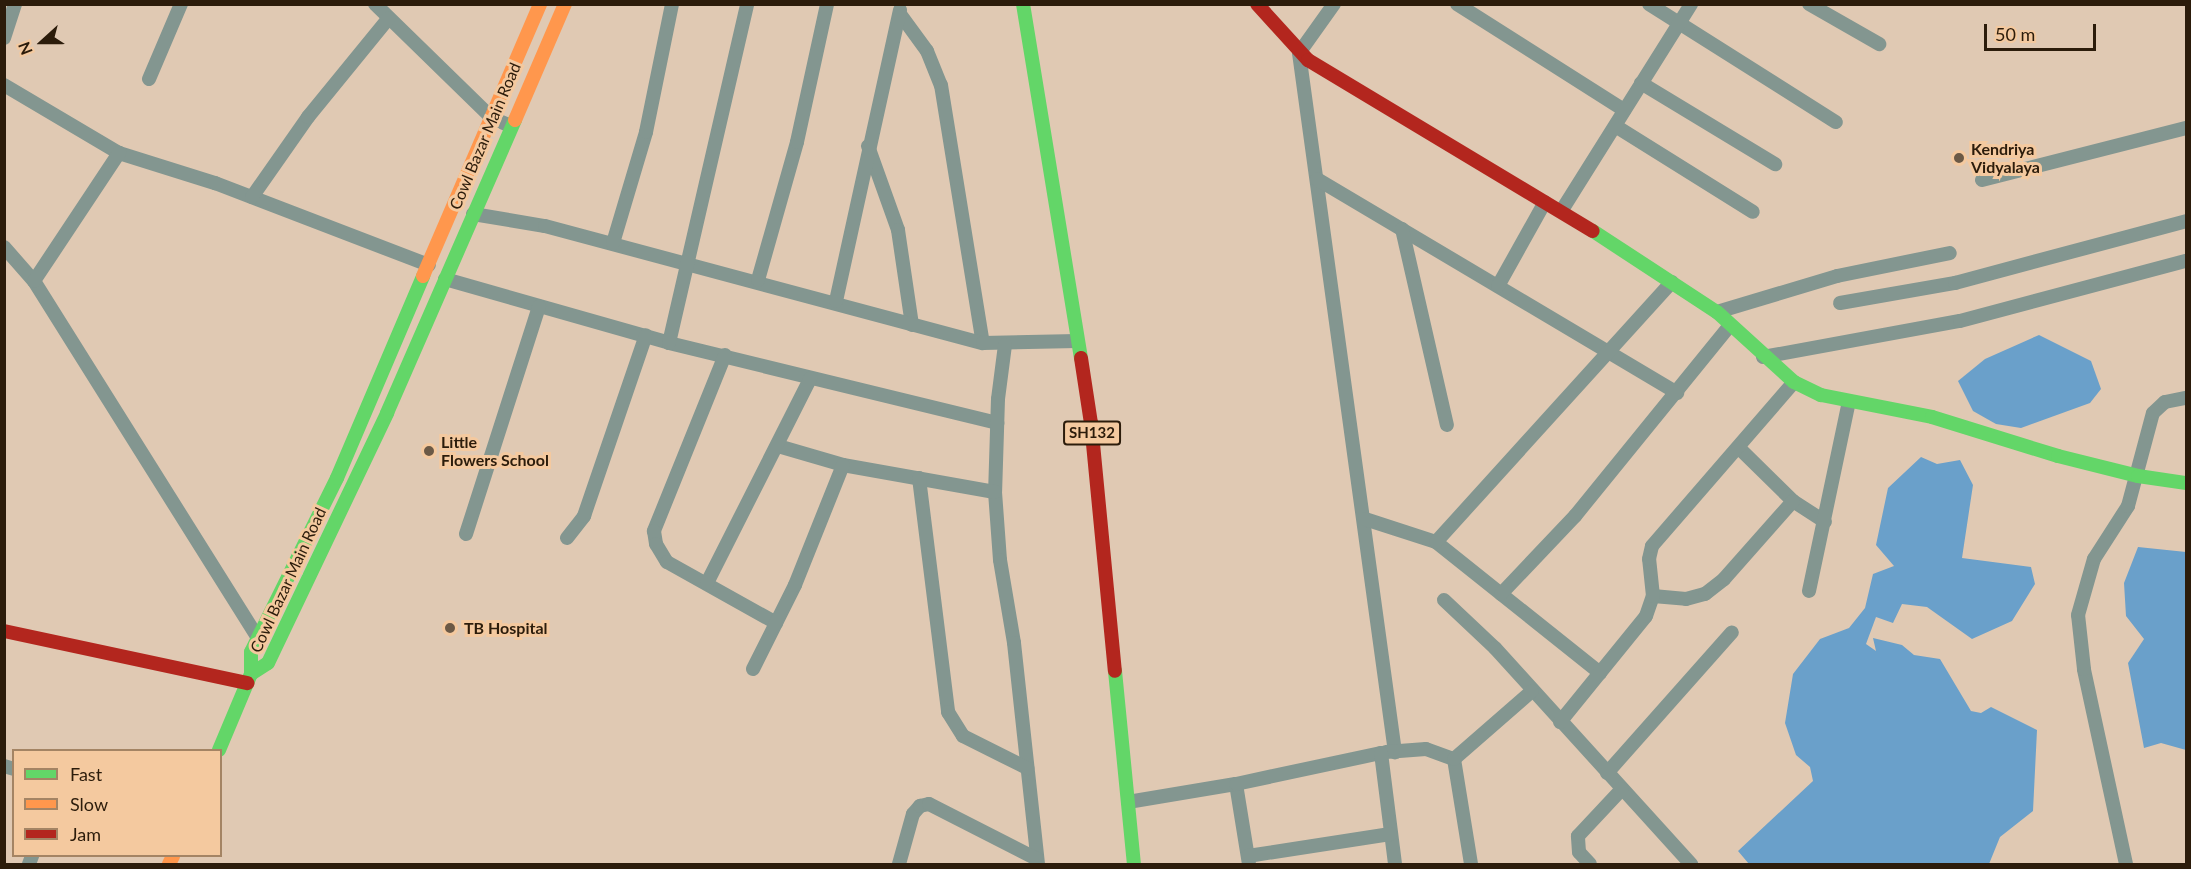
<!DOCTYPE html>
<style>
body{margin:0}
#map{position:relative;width:2191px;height:869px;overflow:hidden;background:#e0c9b3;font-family:Lato,sans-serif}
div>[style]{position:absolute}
.water>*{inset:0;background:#6aa0ca}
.street>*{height:14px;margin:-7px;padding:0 7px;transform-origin:7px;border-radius:7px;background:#839690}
.fast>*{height:14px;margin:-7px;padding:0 7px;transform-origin:7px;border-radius:7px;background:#63d668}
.slow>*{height:14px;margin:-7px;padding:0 7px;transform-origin:7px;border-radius:7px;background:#ff974d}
.jam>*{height:14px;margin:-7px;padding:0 7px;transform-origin:7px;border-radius:7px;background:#b3261e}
.dots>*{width:16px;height:16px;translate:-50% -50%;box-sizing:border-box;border:3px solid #f4c99f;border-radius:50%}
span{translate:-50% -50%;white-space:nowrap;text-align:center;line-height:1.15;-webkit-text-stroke:6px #f4c99f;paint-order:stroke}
.shield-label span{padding:2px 4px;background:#f4c99f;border:2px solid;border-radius:4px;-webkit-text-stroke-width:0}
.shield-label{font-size:15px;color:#2c1c0b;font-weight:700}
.street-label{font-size:16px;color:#2c1c0b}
.poi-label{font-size:16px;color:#2c1c0b;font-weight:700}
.left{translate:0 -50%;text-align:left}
.frame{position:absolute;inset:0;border:6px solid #2c1c0b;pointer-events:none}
.legend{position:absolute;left:12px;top:749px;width:210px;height:108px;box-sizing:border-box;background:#f4c99f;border:2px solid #a48464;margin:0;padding:8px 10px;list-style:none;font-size:18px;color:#2c1c0b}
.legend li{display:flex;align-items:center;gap:12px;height:30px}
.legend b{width:30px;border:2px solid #a48464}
.north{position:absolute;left:12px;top:12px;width:60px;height:60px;-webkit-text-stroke:4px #f4c99f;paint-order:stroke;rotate:249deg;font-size:16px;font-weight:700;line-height:24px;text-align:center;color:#2c1c0b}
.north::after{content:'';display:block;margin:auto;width:21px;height:27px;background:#2c1c0b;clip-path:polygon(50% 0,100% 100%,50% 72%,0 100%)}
.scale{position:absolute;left:1984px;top:24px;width:112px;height:27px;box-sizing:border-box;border:3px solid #2c1c0b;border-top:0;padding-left:8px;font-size:18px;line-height:21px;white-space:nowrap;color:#2c1c0b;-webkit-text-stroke:4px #f4c99f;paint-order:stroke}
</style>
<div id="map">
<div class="water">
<div style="clip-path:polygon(2039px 335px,2091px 361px,2101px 389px,2090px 403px,2021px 428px,1996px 424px,1973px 411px,1958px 381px,1985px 359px)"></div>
<div style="clip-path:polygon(1921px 457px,1937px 464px,1960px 460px,1973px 485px,1962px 558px,2031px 567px,2035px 584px,2012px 621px,1972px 639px,1927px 607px,1902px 604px,1893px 623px,1876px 617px,1866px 644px,1876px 651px,1873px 638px,1902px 645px,1914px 655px,1940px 659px,1971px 711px,1981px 713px,1991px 707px,2037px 730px,2033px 811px,2000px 837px,1989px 864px,1749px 864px,1738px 851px,1813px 781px,1810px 767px,1796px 755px,1785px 723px,1793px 674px,1820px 639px,1849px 628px,1865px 608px,1873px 574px,1894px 566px,1876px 545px,1888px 488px)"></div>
<div style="clip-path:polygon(2138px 547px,2186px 552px,2186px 750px,2161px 743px,2144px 748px,2128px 663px,2144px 639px,2126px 616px,2124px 583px)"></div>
</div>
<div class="street">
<div style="left:375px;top:4px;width:163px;rotate:44.3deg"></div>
<div style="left:492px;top:118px;width:21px;rotate:23deg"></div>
<div style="left:1334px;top:4px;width:60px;rotate:125.5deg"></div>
<div style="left:1299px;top:53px;width:706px;rotate:82.18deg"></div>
<div style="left:1457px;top:4px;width:198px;rotate:32.4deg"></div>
<div style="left:1649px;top:4px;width:221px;rotate:32.3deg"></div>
<div style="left:1809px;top:4px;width:81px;rotate:29.7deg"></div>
<div style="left:900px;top:14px;width:46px;rotate:53.9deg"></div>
<div style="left:927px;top:51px;width:37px;rotate:68deg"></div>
<div style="left:941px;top:85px;width:261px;rotate:80.8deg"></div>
<div style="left:4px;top:38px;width:36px;rotate:-72deg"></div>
<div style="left:149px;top:79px;width:82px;rotate:-66.9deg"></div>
<div style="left:1641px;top:83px;width:157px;rotate:31.2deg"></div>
<div style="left:4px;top:85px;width:134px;rotate:30.6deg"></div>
<div style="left:119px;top:153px;width:101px;rotate:17.4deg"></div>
<div style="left:215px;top:183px;width:229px;rotate:21deg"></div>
<div style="left:1617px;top:127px;width:160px;rotate:32deg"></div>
<div style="left:868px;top:146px;width:89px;rotate:70.3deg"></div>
<div style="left:898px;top:230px;width:96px;rotate:81.6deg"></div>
<div style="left:1317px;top:179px;width:419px;rotate:30.7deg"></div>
<div style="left:1982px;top:180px;width:211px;rotate:-14.3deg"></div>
<div style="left:252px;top:197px;width:98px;rotate:-55deg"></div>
<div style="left:308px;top:117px;width:127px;rotate:-50.8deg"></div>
<div style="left:1562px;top:210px;width:243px;rotate:-57.9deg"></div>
<div style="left:473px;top:214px;width:73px;rotate:9.5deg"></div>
<div style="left:545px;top:226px;width:453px;rotate:15deg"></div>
<div style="left:983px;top:343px;width:94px;rotate:-1.2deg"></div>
<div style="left:1402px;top:229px;width:201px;rotate:77.1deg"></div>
<div style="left:613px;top:243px;width:116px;rotate:-73.4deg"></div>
<div style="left:646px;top:132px;width:131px;rotate:-78.5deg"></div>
<div style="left:4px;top:247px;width:45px;rotate:48.6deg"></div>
<div style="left:34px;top:281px;width:421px;rotate:57.9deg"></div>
<div style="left:445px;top:279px;width:233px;rotate:15.9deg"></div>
<div style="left:669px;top:343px;width:338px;rotate:13.7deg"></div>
<div style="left:758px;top:280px;width:143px;rotate:-74.2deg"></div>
<div style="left:797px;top:142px;width:141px;rotate:-77.7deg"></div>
<div style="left:34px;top:281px;width:154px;rotate:-56.4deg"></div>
<div style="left:1498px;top:286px;width:96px;rotate:-60.8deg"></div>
<div style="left:836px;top:301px;width:298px;rotate:-77.6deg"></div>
<div style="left:1840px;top:303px;width:117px;rotate:-9.9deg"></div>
<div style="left:1955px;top:283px;width:239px;rotate:-15deg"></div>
<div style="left:1717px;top:312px;width:125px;rotate:-16.7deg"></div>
<div style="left:1837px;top:276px;width:115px;rotate:-11.5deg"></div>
<div style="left:669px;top:343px;width:348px;rotate:-77deg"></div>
<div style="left:1005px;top:345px;width:54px;rotate:97.4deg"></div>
<div style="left:998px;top:399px;width:93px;rotate:91.8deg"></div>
<div style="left:995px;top:492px;width:68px;rotate:85.8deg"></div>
<div style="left:1000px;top:560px;width:84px;rotate:80.4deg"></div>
<div style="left:1014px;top:643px;width:222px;rotate:83.8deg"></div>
<div style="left:725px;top:355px;width:190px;rotate:112deg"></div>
<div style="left:654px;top:531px;width:13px;rotate:81deg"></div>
<div style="left:656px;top:544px;width:21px;rotate:59deg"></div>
<div style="left:667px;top:562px;width:125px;rotate:29.2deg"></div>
<div style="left:1763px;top:357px;width:200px;rotate:-10.4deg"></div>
<div style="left:1960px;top:321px;width:234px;rotate:-14.9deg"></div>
<div style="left:778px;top:446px;width:68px;rotate:16.3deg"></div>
<div style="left:843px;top:465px;width:154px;rotate:10.1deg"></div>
<div style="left:1739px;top:448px;width:76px;rotate:44.5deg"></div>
<div style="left:1793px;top:501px;width:38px;rotate:33deg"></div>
<div style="left:919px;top:478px;width:236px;rotate:82.9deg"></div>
<div style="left:948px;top:712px;width:28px;rotate:58deg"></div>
<div style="left:963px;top:736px;width:72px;rotate:26.6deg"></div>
<div style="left:1365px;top:519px;width:75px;rotate:17.9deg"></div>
<div style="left:1436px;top:542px;width:210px;rotate:38.6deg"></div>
<div style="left:466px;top:534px;width:239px;rotate:-72.2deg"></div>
<div style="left:567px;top:538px;width:28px;rotate:-52deg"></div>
<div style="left:584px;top:516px;width:191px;rotate:-71.1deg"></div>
<div style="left:1436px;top:542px;width:351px;rotate:-47.8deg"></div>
<div style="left:707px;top:583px;width:229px;rotate:-63.2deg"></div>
<div style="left:1809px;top:591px;width:193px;rotate:-78.1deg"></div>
<div style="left:1501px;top:594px;width:108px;rotate:-46.5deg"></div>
<div style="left:1575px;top:516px;width:246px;rotate:-50.9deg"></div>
<div style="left:1653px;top:596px;width:33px;rotate:5deg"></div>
<div style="left:1686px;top:599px;width:20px;rotate:-15deg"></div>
<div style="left:1705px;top:594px;width:24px;rotate:-38deg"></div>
<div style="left:1724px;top:579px;width:104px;rotate:-48.5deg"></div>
<div style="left:1444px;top:600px;width:70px;rotate:43.3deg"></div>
<div style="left:1495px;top:648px;width:292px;rotate:47.8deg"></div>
<div style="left:753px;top:669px;width:94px;rotate:-63.4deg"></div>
<div style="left:795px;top:585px;width:129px;rotate:-68.2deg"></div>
<div style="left:1560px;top:722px;width:136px;rotate:-50.9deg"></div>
<div style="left:1646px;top:616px;width:21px;rotate:-71deg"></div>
<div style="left:1653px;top:596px;width:37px;rotate:-96deg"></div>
<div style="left:1649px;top:559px;width:13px;rotate:-77deg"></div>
<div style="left:1652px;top:546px;width:217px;rotate:-49.1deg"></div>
<div style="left:1386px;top:752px;width:40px;rotate:-4.3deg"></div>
<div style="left:1426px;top:749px;width:30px;rotate:20deg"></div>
<div style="left:1454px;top:759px;width:106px;rotate:80.8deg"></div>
<div style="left:1454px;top:759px;width:103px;rotate:-41.1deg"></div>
<div style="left:4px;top:766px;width:10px;rotate:17deg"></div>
<div style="left:1607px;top:773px;width:188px;rotate:-48.4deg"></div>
<div style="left:1236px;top:784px;width:81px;rotate:80.8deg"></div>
<div style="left:1128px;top:802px;width:109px;rotate:-9.5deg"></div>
<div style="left:1236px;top:784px;width:148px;rotate:-12.1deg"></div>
<div style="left:1381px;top:753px;width:112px;rotate:82.8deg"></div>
<div style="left:1248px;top:856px;width:144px;rotate:-8.8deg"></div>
<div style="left:29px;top:864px;width:9px;rotate:-69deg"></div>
<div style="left:899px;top:864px;width:52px;rotate:-74.4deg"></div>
<div style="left:913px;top:814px;width:11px;rotate:-49deg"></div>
<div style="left:920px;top:806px;width:9px;rotate:-13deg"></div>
<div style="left:929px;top:804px;width:121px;rotate:27deg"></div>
<div style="left:1590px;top:864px;width:16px;rotate:-133deg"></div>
<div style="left:1579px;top:852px;width:16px;rotate:-94deg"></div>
<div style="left:1578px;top:836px;width:64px;rotate:-46.9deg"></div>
<div style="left:2126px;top:864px;width:199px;rotate:-102.2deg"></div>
<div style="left:2084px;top:669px;width:54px;rotate:-96.3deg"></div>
<div style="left:2078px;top:615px;width:58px;rotate:-74.1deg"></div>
<div style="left:2094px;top:559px;width:63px;rotate:-57.3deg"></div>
<div style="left:2128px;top:506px;width:96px;rotate:-75deg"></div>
<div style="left:2153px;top:413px;width:16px;rotate:-43deg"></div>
<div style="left:2165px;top:402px;width:21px;rotate:-11deg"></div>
</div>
<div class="fast">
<div style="left:1023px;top:4px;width:359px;rotate:80.7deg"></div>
<div style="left:1593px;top:231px;width:148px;rotate:33.2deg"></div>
<div style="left:1717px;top:312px;width:104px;rotate:42.3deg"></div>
<div style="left:1794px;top:382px;width:30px;rotate:26deg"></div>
<div style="left:1821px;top:395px;width:113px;rotate:11.2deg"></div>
<div style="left:1932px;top:417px;width:132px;rotate:17.2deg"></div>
<div style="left:2058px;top:456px;width:82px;rotate:14deg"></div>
<div style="left:2138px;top:476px;width:49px;rotate:8.3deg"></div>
<div style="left:1115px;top:671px;width:194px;rotate:84.4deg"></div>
<div style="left:251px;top:674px;width:20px;rotate:-33deg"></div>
<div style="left:268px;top:663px;width:277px;rotate:-64.5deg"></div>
<div style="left:387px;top:413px;width:320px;rotate:-66.4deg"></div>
<div style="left:219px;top:750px;width:82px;rotate:-67.2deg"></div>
<div style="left:251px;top:674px;width:22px;rotate:-90deg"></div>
<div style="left:251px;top:652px;width:194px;rotate:-63.7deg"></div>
<div style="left:337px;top:478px;width:220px;rotate:-66.9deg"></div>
</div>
<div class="slow">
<div style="left:515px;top:120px;width:126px;rotate:-66.7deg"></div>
<div style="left:423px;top:276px;width:296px;rotate:-66.7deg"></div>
<div style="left:169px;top:864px;width:9px;rotate:-63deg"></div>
</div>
<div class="jam">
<div style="left:1257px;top:4px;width:76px;rotate:47.7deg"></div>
<div style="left:1308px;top:60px;width:332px;rotate:31deg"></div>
<div style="left:1081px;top:358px;width:66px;rotate:81.3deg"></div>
<div style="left:1091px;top:423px;width:249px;rotate:84.5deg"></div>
<div style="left:4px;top:631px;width:249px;rotate:12.1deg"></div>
</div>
<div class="dots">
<div style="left:1959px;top:158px;background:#6b5946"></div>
<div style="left:429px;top:451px;background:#6b5946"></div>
<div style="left:450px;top:628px;background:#6b5946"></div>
</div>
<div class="shield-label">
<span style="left:1092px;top:433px">SH132</span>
</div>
<div class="street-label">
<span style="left:485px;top:136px;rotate:-67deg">Cowl Bazar Main Road</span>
<span style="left:288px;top:580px;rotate:-65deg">Cowl Bazar Main Road</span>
</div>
<div class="poi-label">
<span class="left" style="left:1971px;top:158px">Kendriya<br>Vidyalaya</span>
<span class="left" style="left:441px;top:451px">Little<br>Flowers School</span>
<span class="left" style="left:464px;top:628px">TB Hospital</span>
</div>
<div class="frame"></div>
<ul class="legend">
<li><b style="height:8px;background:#63d668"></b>Fast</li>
<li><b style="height:8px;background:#ff974d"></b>Slow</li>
<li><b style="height:8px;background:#b3261e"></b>Jam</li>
</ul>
<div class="north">N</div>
<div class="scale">50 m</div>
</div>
